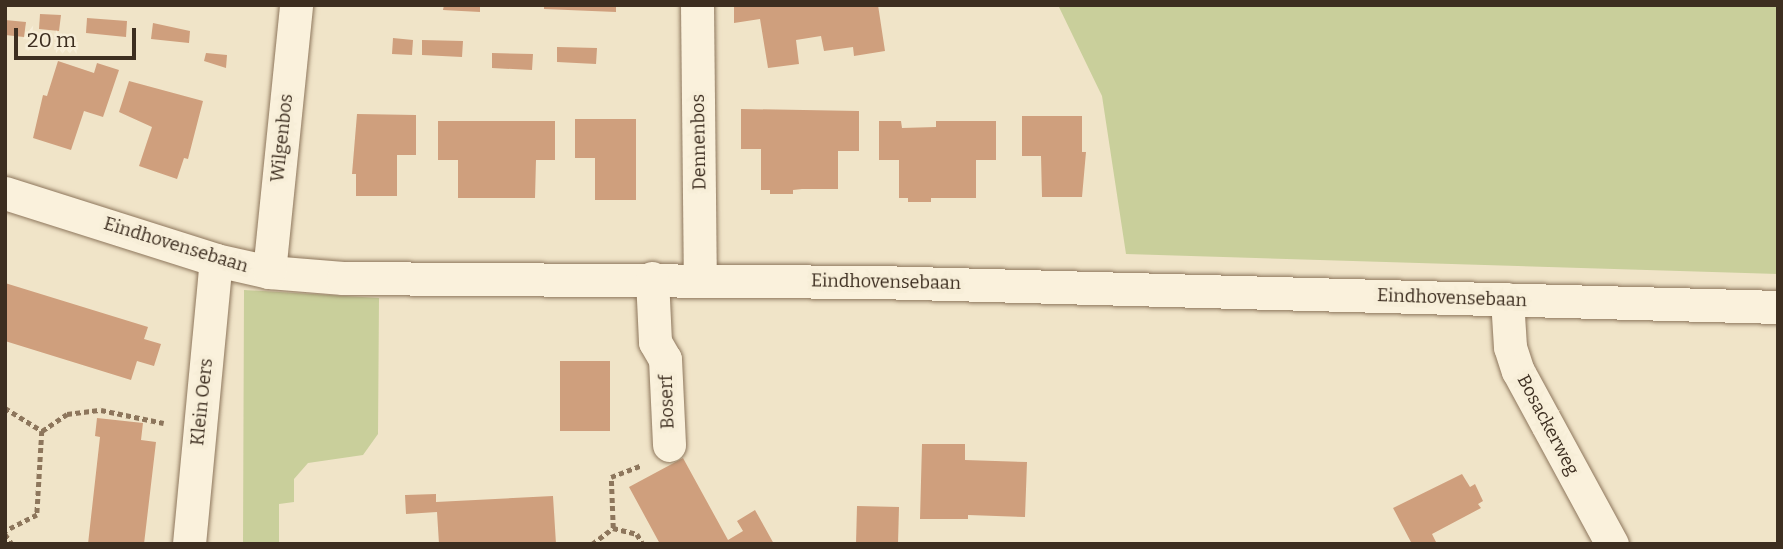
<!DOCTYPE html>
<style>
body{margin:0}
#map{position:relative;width:1783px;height:549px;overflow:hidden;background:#f0e4c8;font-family:Bitter,serif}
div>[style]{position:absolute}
.green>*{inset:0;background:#c9cf9b}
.building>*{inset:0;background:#cf9f7d}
.path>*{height:4.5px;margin-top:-2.25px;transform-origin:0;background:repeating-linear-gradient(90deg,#8d765c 0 5px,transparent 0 8.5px)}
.roads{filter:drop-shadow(0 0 2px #8d765c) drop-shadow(0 0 2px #8d765c)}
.minor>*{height:33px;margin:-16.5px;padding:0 16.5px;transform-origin:16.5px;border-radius:16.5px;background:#faf1dc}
span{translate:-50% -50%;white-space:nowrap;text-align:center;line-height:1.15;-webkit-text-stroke:7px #f7eed8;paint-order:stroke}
.street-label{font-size:18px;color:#3d2e20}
.frame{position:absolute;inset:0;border:7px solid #3d2e20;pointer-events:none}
.scale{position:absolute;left:14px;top:28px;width:122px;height:32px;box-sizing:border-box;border:4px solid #3d2e20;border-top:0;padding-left:9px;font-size:21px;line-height:24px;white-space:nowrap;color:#3d2e20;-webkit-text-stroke:5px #f7eed8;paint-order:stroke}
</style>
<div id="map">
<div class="green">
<div style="clip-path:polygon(1058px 5px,1778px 5px,1778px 274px,1126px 254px,1102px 96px)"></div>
<div style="clip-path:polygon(244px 290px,379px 298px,378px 434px,363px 455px,308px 463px,294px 479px,294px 502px,279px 504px,279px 544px,243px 544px)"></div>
</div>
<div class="building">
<div style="clip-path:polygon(444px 5px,480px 5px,480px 12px,443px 10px)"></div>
<div style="clip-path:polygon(544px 5px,616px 5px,616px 12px,544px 9px)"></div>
<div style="clip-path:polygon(749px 5px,878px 5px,885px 51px,854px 56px,853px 47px,824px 51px,821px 36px,796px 40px,799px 64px,768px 68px,760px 19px,734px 23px,734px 7px)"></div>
<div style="clip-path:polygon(40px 14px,61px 15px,59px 31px,39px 29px)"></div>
<div style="clip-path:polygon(87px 18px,127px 21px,126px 37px,86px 33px)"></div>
<div style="clip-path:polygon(5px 20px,26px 22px,24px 37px,5px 35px)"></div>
<div style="clip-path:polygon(153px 23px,190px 31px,189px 43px,151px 39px)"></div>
<div style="clip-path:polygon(393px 38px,413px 40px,412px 55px,392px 54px)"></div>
<div style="clip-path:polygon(422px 40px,463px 41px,462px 57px,422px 55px)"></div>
<div style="clip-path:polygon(557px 47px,597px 48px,596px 64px,557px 62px)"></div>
<div style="clip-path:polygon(206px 53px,227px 55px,226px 68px,204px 61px)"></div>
<div style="clip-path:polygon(492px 53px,533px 54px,532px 70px,492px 68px)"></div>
<div style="clip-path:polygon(58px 61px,94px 73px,97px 63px,119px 70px,103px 117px,84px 111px,71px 150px,33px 138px,43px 95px,47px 96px)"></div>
<div style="clip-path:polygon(129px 81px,203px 101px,188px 159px,184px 158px,177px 179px,139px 166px,152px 127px,119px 112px)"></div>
<div style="clip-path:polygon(741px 109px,859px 111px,859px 151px,838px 151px,838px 189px,802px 189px,793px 190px,793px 194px,770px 194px,770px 190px,761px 190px,761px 149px,741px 149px)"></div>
<div style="clip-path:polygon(357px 114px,416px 115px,416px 155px,397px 155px,397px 196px,356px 196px,356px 174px,352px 174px)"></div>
<div style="clip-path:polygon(1022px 116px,1082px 116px,1082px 152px,1086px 152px,1082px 197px,1042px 197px,1041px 156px,1022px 156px)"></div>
<div style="clip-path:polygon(575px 119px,636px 119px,636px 200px,595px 200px,595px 158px,575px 158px)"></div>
<div style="clip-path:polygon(438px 121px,555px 121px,555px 160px,536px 160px,535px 198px,458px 198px,458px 160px,438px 160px)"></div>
<div style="clip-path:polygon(879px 121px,901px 121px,902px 128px,936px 127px,936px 121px,996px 121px,996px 160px,976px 160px,976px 198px,931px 198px,931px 202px,908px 202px,908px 198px,899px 198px,899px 160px,879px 160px)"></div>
<div style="clip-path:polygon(5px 283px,148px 327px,144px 339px,161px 344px,154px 366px,137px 361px,131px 380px,5px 341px)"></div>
<div style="clip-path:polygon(560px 361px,610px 361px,610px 431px,560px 431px)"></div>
<div style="clip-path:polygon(97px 418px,143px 423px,141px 440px,156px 442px,144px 544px,88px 544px,100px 437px,95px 436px)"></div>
<div style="clip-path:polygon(922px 444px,965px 444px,965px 460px,1027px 462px,1025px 517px,968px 515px,968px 519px,920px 519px)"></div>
<div style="clip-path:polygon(683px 458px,728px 540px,743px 531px,737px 521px,755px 510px,774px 544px,660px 544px,629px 487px)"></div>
<div style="clip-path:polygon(1462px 474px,1470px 487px,1475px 484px,1483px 501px,1478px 504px,1481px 508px,1432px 534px,1437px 544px,1412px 544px,1393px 508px)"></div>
<div style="clip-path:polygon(436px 494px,436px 502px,553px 496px,556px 544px,439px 544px,437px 512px,406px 514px,405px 495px)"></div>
<div style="clip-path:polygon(857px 506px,899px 507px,898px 544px,856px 544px)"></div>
</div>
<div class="path">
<div style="left:5px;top:408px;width:44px;rotate:31.9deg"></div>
<div style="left:42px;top:431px;width:84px;rotate:93.4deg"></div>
<div style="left:37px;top:515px;width:36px;rotate:153deg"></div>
<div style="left:42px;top:431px;width:30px;rotate:-34deg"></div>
<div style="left:67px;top:414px;width:34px;rotate:-7deg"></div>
<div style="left:101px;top:410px;width:64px;rotate:11.7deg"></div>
<div style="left:613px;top:528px;width:51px;rotate:-92.2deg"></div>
<div style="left:611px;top:477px;width:31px;rotate:-21deg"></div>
<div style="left:5px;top:534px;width:12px;rotate:55deg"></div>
<div style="left:592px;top:544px;width:26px;rotate:-37deg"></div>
<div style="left:613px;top:528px;width:25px;rotate:14deg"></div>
<div style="left:637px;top:534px;width:12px;rotate:59deg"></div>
</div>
<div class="roads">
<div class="minor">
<div style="left:697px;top:5px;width:273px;rotate:89.4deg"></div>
<div style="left:5px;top:193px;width:221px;rotate:17.6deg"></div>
<div style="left:216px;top:260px;width:54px;rotate:12.8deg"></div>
<div style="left:269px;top:272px;width:74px;rotate:4.6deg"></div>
<div style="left:343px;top:278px;width:535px;rotate:0.43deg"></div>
<div style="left:878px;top:282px;width:900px;rotate:1.59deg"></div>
<div style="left:269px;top:272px;width:268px;rotate:-84.2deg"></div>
<div style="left:652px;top:278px;width:64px;rotate:87.3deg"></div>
<div style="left:655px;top:342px;width:20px;rotate:60deg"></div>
<div style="left:665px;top:359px;width:86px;rotate:87.3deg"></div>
<div style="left:1507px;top:299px;width:48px;rotate:86.4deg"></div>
<div style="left:1510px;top:347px;width:25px;rotate:72deg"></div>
<div style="left:1518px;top:371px;width:197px;rotate:61.5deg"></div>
<div style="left:189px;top:544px;width:285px;rotate:-84.6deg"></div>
</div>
</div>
<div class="street-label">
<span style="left:282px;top:138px;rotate:-84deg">Wilgenbos</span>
<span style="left:699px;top:142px;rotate:-91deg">Dennenbos</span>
<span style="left:176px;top:245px;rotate:17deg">Eindhovensebaan</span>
<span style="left:886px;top:282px;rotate:1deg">Eindhovensebaan</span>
<span style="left:1452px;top:298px;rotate:2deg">Eindhovensebaan</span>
<span style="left:202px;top:402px;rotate:-84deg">Klein Oers</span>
<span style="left:667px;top:402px;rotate:-92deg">Boserf</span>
<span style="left:1548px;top:425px;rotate:62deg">Bosackerweg</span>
</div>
<div class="frame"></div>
<div class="scale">20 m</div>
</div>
